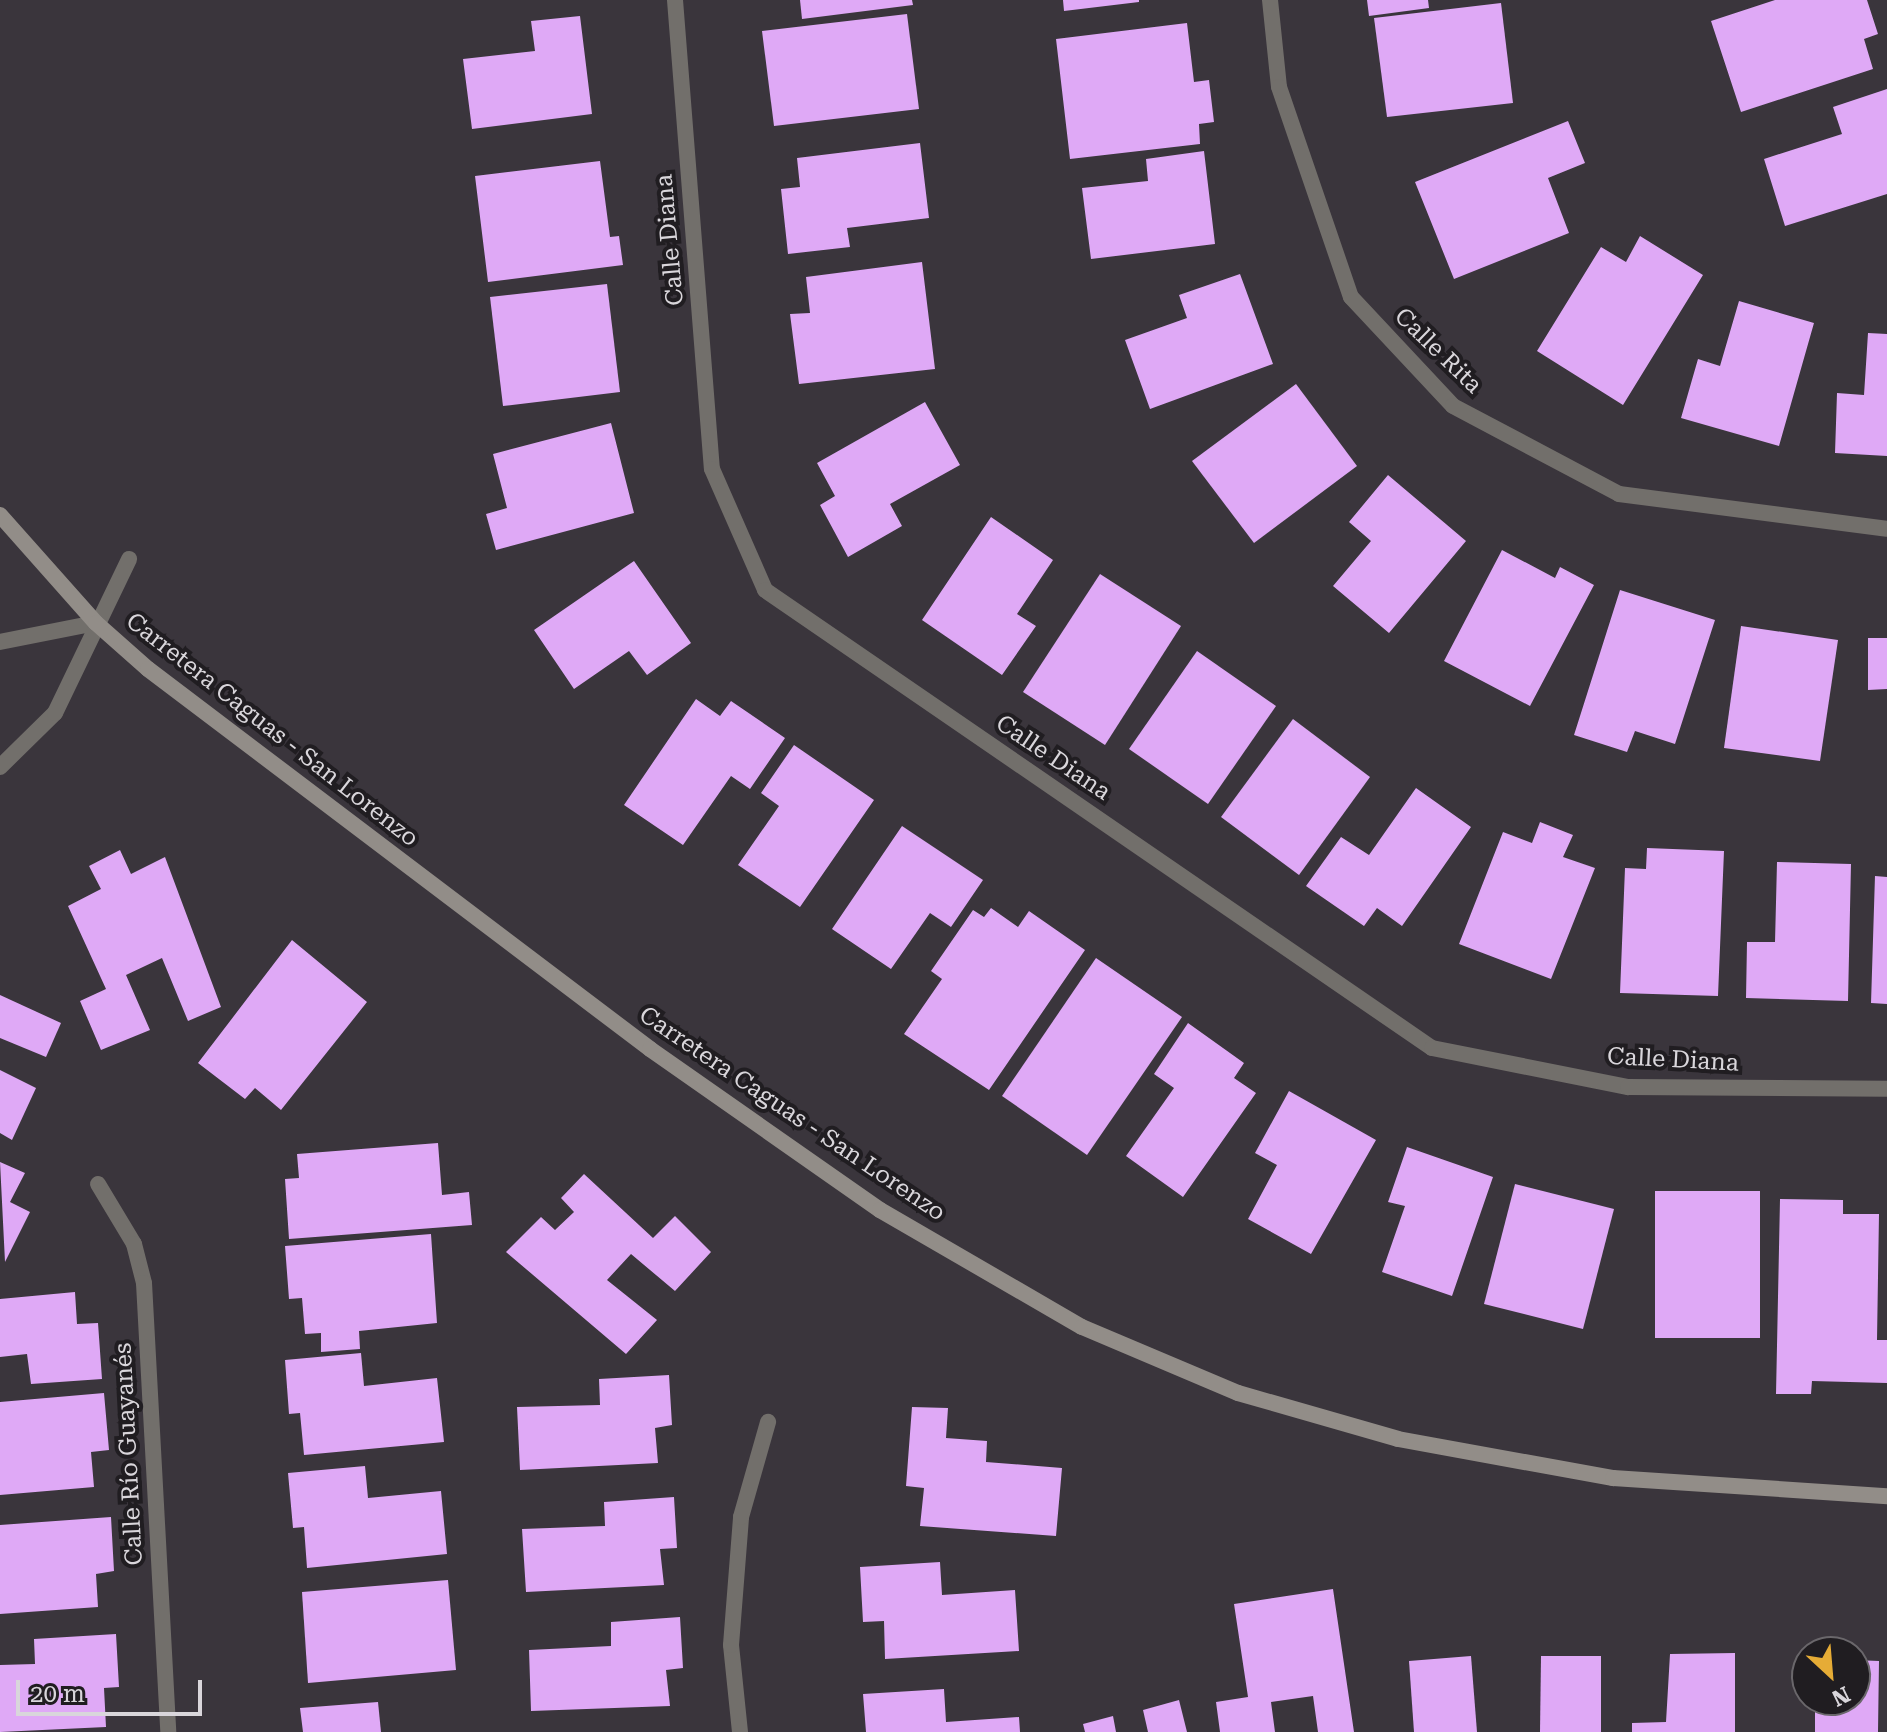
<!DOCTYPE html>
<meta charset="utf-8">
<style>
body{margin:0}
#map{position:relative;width:1887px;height:1732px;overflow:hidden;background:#3a353c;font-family:"Roboto Serif",serif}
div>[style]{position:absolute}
.building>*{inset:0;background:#dfa9f6}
.street>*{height:16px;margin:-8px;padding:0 8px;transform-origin:8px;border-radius:8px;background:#726f6b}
.secondary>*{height:16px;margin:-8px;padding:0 8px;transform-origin:8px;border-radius:8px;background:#928d88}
span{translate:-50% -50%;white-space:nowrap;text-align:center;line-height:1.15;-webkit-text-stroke:8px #201d21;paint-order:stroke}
.street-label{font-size:24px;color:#d9d6db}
.north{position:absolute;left:1791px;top:1636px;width:80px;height:80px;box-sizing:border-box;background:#201d21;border:2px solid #6a676b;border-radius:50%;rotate:154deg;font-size:22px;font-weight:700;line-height:32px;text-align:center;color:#d9d6db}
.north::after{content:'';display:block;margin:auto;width:28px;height:36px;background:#e6ac36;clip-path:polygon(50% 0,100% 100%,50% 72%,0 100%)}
.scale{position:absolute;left:16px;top:1680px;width:186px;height:36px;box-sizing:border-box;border:4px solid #d9d6db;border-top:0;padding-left:10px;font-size:24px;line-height:28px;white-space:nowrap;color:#d9d6db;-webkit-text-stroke:6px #201d21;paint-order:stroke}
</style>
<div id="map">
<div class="building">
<div style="clip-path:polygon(800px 0,912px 0,913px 5px,802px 19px)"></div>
<div style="clip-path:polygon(1063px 0,1139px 0,1139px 2px,1064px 11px)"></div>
<div style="clip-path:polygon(1367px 0,1428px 0,1429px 8px,1369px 16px)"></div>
<div style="clip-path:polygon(1775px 0,1867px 0,1878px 34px,1864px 39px,1873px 69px,1741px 112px,1711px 21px)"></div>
<div style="clip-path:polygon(1501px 3px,1513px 103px,1387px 117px,1374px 18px)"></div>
<div style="clip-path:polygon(907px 14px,919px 109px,774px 126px,762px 31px)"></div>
<div style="clip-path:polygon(580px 16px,592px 114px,472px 129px,463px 59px,535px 51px,531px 21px)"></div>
<div style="clip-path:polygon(1187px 23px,1194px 82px,1209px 80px,1214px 122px,1199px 124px,1200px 144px,1070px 159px,1056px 39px)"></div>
<div style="clip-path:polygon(1887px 89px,1887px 194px,1785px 226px,1764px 159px,1842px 134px,1833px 107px)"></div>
<div style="clip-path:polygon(1568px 121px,1585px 163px,1548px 178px,1569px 233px,1454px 279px,1415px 182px)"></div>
<div style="clip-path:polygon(920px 143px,929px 218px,847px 228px,850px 247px,788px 254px,781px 189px,800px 187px,797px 158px)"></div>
<div style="clip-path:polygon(1204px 151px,1215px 244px,1091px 259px,1082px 188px,1148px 181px,1146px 159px)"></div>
<div style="clip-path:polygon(600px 161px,610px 237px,619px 236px,623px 265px,488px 282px,475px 176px)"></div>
<div style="clip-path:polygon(1640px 236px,1703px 275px,1623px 405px,1537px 351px,1601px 247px,1626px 262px)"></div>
<div style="clip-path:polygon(922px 262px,935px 369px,799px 384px,790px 314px,810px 313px,806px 277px)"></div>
<div style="clip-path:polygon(1240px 274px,1273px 364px,1150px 409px,1125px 340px,1187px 318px,1179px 295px)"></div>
<div style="clip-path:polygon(607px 284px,620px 392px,503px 406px,490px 297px)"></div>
<div style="clip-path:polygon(1739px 301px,1814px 323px,1779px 446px,1681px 418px,1698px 359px,1720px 366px)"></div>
<div style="clip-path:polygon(1868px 333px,1887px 334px,1887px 456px,1835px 453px,1837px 393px,1864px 395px)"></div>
<div style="clip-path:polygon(1296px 384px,1357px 466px,1254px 543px,1192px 461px)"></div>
<div style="clip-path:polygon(925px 402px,960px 465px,890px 504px,902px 526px,848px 557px,820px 505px,835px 496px,817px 463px)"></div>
<div style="clip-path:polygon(611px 423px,634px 513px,496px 550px,486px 514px,507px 508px,493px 454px)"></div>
<div style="clip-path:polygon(1388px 475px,1466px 541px,1389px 633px,1333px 586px,1371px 541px,1349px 522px)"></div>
<div style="clip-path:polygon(991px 517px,1053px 560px,1017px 614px,1036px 626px,1002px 675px,922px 620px)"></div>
<div style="clip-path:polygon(1502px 550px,1555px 578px,1560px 567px,1594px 585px,1530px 706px,1444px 661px)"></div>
<div style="clip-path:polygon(634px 561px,691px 643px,647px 675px,629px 651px,574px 689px,534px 630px)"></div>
<div style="clip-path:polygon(1100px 574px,1181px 626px,1105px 745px,1023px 692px)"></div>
<div style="clip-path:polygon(1620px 590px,1715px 620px,1675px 744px,1635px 731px,1627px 752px,1574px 735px)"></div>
<div style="clip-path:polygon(1741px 626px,1838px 640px,1820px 761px,1724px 748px)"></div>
<div style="clip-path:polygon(1868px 638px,1887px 638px,1887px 689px,1868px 690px)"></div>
<div style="clip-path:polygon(1197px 651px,1276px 706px,1208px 804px,1129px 749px)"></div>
<div style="clip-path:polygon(696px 699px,720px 716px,731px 701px,785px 738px,750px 789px,731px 776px,683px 845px,624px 805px)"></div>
<div style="clip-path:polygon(1293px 719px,1370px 777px,1299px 875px,1221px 817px)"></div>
<div style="clip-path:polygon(794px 745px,874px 800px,800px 907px,738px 865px,779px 806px,761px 793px)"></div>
<div style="clip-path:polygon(1416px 788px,1471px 827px,1402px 926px,1377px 908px,1364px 926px,1306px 886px,1341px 837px,1369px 855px)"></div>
<div style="clip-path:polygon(1540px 822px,1573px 835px,1563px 857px,1595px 868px,1551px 979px,1459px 944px,1503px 832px,1532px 843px)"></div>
<div style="clip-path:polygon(902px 826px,983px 880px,951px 927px,930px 913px,891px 969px,832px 929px)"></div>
<div style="clip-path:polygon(1647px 848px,1724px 851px,1718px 996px,1620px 993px,1625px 868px,1646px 869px)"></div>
<div style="clip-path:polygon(120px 850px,131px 874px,165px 857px,221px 1007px,188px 1021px,162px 958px,126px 975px,150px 1030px,101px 1050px,80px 1001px,106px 989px,68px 906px,101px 889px,89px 866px)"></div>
<div style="clip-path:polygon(1777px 862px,1851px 864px,1848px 1001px,1746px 998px,1747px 942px,1775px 942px)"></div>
<div style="clip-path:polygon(1875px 876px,1887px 877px,1887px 1004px,1871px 1003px)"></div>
<div style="clip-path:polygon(991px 908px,1018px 927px,1029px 911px,1085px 950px,989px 1090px,904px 1034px,942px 979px,931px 971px,973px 910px,984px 917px)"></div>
<div style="clip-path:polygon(292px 940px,367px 1002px,281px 1110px,255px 1088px,245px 1099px,198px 1063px)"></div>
<div style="clip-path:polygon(1096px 958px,1182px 1017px,1087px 1155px,1002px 1096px)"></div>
<div style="clip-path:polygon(0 995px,61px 1023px,46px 1057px,0 1038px)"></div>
<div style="clip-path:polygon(1188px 1023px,1244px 1063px,1234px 1078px,1256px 1093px,1183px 1197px,1126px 1156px,1174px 1088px,1154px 1074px)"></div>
<div style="clip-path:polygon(0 1070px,36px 1088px,12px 1140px,0 1133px)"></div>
<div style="clip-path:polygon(1289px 1091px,1376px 1140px,1311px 1254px,1248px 1219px,1277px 1165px,1255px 1153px)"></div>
<div style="clip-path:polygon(438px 1143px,442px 1195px,469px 1192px,472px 1225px,289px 1239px,285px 1179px,299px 1178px,297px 1154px)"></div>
<div style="clip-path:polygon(1407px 1147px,1493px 1177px,1452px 1296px,1382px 1272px,1405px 1206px,1388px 1202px)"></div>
<div style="clip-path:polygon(0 1162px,25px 1173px,10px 1202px,30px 1212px,5px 1262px)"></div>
<div style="clip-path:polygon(584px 1174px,653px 1238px,675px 1216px,711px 1252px,675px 1291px,631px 1254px,607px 1280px,657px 1320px,626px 1354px,506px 1252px,541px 1217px,555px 1230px,574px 1212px,561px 1198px)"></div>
<div style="clip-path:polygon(1515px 1184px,1614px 1209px,1583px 1329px,1484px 1304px)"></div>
<div style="clip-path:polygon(1655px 1191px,1760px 1191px,1760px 1338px,1655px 1338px)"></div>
<div style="clip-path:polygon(1780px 1199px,1843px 1200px,1843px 1214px,1879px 1214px,1877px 1340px,1887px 1340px,1887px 1383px,1812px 1381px,1811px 1394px,1776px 1394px)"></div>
<div style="clip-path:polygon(431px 1234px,437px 1323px,359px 1331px,360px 1349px,321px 1352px,321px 1333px,305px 1334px,302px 1298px,289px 1299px,285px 1246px)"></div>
<div style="clip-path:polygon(75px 1292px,77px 1324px,98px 1323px,102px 1379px,31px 1384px,27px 1354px,0 1357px,0 1299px)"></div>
<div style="clip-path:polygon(361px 1353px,364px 1386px,437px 1378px,444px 1442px,304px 1455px,300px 1413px,289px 1414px,285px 1360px)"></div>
<div style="clip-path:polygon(669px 1375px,672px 1425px,655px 1428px,658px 1463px,520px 1470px,517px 1407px,600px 1405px,599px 1379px)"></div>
<div style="clip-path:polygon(104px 1393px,109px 1450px,91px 1452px,94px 1487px,0 1495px,0 1402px)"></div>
<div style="clip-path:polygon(912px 1407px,948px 1408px,946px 1438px,987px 1441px,986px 1462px,1062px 1468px,1056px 1536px,920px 1526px,924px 1488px,906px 1486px)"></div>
<div style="clip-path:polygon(365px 1466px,368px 1498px,441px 1491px,447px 1554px,307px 1568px,304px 1527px,293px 1528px,288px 1473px)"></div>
<div style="clip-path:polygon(674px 1497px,677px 1548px,660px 1549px,664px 1585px,526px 1592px,522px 1529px,605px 1526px,604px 1502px)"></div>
<div style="clip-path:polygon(111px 1517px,114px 1571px,96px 1574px,98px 1607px,0 1614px,0 1525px)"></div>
<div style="clip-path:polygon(940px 1562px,942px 1595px,1015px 1590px,1019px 1651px,885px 1659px,884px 1621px,863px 1622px,860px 1567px)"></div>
<div style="clip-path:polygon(448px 1580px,456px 1670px,308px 1683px,302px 1592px)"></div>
<div style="clip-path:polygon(1333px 1589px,1354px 1732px,1318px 1732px,1313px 1696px,1271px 1702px,1275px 1732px,1220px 1732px,1216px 1702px,1248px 1697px,1234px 1604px)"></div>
<div style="clip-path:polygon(680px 1617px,683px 1668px,666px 1670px,670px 1706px,531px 1711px,529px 1650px,611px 1646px,611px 1622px)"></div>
<div style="clip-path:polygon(116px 1634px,119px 1687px,104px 1688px,106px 1727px,0 1732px,0 1665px,35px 1664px,34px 1639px)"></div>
<div style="clip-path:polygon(1735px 1653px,1735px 1732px,1632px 1732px,1632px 1723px,1666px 1722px,1670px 1654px)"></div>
<div style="clip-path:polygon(1471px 1656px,1477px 1732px,1414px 1732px,1409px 1661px)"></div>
<div style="clip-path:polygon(1541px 1656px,1601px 1656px,1601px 1732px,1540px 1732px)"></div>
<div style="clip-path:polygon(1855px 1660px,1879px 1661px,1878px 1732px,1815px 1732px,1815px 1700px,1855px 1700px)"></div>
<div style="clip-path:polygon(944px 1689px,946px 1722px,1019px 1717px,1020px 1732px,866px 1732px,863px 1694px)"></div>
<div style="clip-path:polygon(1179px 1700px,1187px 1732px,1148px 1732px,1143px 1710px)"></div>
<div style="clip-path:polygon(378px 1702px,381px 1732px,303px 1732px,300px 1708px)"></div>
<div style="clip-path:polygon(1113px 1716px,1116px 1732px,1085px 1732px,1083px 1724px)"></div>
</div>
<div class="street">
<div style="left:675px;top:0;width:470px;rotate:85.5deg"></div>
<div style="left:712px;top:469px;width:132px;rotate:66.3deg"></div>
<div style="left:765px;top:590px;width:809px;rotate:34.48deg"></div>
<div style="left:1432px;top:1048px;width:200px;rotate:11.3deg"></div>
<div style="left:1628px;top:1087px;width:259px;rotate:0.4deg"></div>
<div style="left:1270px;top:0;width:87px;rotate:84.1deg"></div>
<div style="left:1279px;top:87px;width:222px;rotate:71.1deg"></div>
<div style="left:1351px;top:297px;width:149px;rotate:46.9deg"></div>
<div style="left:1453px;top:406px;width:188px;rotate:27.9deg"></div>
<div style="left:1619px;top:494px;width:270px;rotate:7.4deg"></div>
<div style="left:0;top:642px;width:98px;rotate:-11.2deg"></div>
<div style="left:0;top:767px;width:77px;rotate:-44.5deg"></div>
<div style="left:55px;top:713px;width:171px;rotate:-64.3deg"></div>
<div style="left:98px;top:1184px;width:70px;rotate:59deg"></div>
<div style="left:134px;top:1244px;width:40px;rotate:75.6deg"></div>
<div style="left:144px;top:1283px;width:450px;rotate:86.9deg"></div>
<div style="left:740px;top:1732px;width:87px;rotate:-95.9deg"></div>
<div style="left:731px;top:1645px;width:128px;rotate:-85.5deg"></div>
<div style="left:741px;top:1517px;width:99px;rotate:-74.1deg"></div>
</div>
<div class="secondary">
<div style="left:0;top:515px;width:144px;rotate:48.4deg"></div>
<div style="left:96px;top:623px;width:69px;rotate:41.5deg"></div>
<div style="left:148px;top:669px;width:630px;rotate:37.12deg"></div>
<div style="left:650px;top:1049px;width:281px;rotate:35deg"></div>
<div style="left:880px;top:1210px;width:233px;rotate:30.1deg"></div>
<div style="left:1082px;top:1327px;width:169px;rotate:22.9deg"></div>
<div style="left:1238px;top:1393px;width:166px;rotate:16deg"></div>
<div style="left:1398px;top:1439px;width:219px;rotate:10.3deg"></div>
<div style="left:1613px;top:1478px;width:275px;rotate:3.8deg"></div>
</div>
<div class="street-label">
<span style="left:670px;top:240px;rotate:-95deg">Calle Diana</span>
<span style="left:1438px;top:351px;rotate:44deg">Calle Rita</span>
<span style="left:272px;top:730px;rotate:38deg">Carretera Caguas - San Lorenzo</span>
<span style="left:1053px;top:758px;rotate:34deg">Calle Diana</span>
<span style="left:1673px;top:1060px;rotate:3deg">Calle Diana</span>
<span style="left:792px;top:1114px;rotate:34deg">Carretera Caguas - San Lorenzo</span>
<span style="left:129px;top:1454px;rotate:-93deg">Calle Río Guayanés</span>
</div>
<div class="north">N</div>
<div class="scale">20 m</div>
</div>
